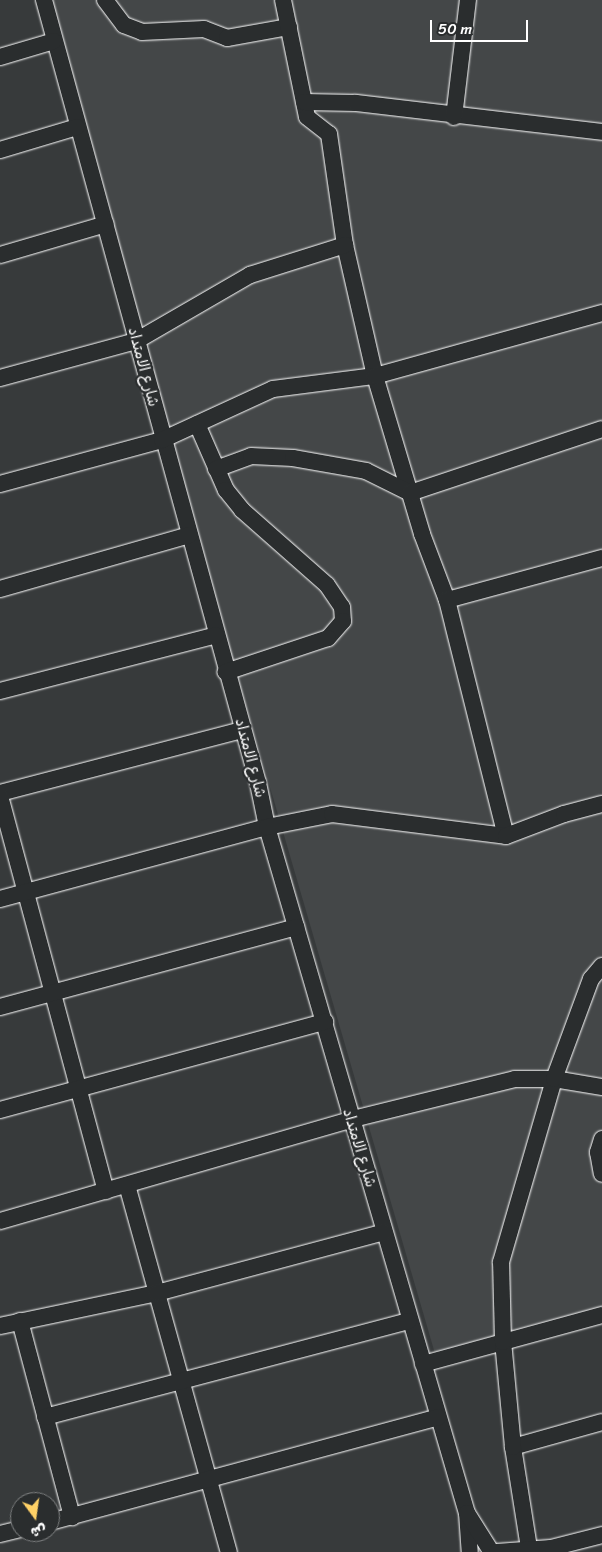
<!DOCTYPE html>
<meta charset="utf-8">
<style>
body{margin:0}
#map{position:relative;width:602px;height:1552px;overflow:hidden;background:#373a3b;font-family:Sriracha,"Playpen Sans Arabic",sans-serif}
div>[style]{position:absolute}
.built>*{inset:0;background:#444748}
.roads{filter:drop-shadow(0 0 1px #fff) drop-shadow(0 0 1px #fff)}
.minor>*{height:16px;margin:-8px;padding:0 8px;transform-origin:8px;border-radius:8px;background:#2a2d2e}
span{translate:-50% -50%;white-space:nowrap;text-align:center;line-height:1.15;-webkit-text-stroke:4.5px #2a2d2e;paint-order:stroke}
.street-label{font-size:15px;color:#fff}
.north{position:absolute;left:10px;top:1492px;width:50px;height:50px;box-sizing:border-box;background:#2a2d2e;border:1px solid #7f8182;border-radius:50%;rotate:166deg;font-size:14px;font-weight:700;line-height:20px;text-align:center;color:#fff}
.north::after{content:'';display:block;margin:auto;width:18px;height:22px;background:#ffd166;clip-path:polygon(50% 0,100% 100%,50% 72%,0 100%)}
.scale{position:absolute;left:430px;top:20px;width:98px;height:22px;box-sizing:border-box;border:2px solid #fff;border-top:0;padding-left:6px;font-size:15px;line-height:18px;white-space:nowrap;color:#fff;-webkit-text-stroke:4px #2a2d2e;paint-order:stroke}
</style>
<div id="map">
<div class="built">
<div style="clip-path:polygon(46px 0,602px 0,602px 1310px,436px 1357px,106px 224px)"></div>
</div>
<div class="roads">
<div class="minor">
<div style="left:44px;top:0;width:812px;rotate:74.71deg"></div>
<div style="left:258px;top:783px;width:45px;rotate:78.4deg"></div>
<div style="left:267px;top:827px;width:715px;rotate:73.75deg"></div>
<div style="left:467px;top:1513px;width:39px;rotate:86deg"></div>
<div style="left:105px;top:0;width:31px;rotate:53deg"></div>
<div style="left:124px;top:25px;width:19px;rotate:21deg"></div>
<div style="left:142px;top:32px;width:62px;rotate:-2.8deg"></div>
<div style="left:204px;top:29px;width:25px;rotate:21deg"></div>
<div style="left:227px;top:38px;width:63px;rotate:-10.1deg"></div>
<div style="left:283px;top:0;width:119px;rotate:78.4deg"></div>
<div style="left:307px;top:117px;width:28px;rotate:38deg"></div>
<div style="left:329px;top:134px;width:112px;rotate:81.8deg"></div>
<div style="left:345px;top:245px;width:134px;rotate:77.1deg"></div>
<div style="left:375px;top:376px;width:165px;rotate:73.4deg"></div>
<div style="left:422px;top:534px;width:71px;rotate:69.3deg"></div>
<div style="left:447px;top:600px;width:243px;rotate:76deg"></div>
<div style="left:0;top:57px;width:56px;rotate:-16.5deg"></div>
<div style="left:304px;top:102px;width:52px;rotate:1.1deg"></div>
<div style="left:356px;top:103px;width:248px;rotate:6.7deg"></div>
<div style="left:454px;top:117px;width:118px;rotate:-83.2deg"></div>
<div style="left:0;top:150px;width:80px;rotate:-16.6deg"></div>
<div style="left:0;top:255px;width:110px;rotate:-16.3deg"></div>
<div style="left:0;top:378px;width:141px;rotate:-15.2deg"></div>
<div style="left:136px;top:341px;width:132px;rotate:-30.1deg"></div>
<div style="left:250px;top:275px;width:100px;rotate:-17.5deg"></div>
<div style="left:197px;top:424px;width:72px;rotate:66.3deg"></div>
<div style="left:226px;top:490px;width:26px;rotate:51deg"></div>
<div style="left:242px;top:510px;width:113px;rotate:41.4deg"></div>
<div style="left:327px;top:585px;width:27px;rotate:56deg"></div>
<div style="left:342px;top:607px;width:14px;rotate:86deg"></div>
<div style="left:343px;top:621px;width:23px;rotate:131deg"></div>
<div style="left:328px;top:638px;width:108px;rotate:161.6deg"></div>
<div style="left:216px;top:469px;width:37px;rotate:-20deg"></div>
<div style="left:251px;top:456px;width:42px;rotate:2.7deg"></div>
<div style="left:293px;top:458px;width:74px;rotate:10.1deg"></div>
<div style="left:366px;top:471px;width:49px;rotate:26.6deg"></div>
<div style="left:410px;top:493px;width:202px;rotate:-18.4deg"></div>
<div style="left:0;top:484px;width:168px;rotate:-15.2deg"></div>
<div style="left:162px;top:440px;width:122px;rotate:-24.7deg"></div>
<div style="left:273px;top:389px;width:103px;rotate:-7.3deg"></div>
<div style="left:375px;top:376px;width:236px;rotate:-15.5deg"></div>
<div style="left:0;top:589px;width:197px;rotate:-15.9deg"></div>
<div style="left:447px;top:600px;width:161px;rotate:-15.2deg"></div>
<div style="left:0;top:691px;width:223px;rotate:-14.5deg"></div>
<div style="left:0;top:793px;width:250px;rotate:-14.6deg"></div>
<div style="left:0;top:796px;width:409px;rotate:75deg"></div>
<div style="left:0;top:899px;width:277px;rotate:-15.1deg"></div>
<div style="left:267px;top:827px;width:66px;rotate:-11.3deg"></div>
<div style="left:332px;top:814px;width:175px;rotate:7.2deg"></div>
<div style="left:506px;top:836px;width:62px;rotate:-20.8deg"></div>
<div style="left:564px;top:814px;width:39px;rotate:-15deg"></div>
<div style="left:0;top:1007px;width:307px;rotate:-15.1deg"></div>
<div style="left:0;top:1110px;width:337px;rotate:-15.2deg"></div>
<div style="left:602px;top:1139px;width:14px;rotate:107deg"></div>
<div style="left:598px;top:1152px;width:22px;rotate:80deg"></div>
<div style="left:127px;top:1185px;width:381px;rotate:74.5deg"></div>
<div style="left:0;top:1221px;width:363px;rotate:-16.1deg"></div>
<div style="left:349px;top:1120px;width:171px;rotate:-13.9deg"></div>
<div style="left:515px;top:1079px;width:39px"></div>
<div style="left:554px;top:1079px;width:49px;rotate:9.5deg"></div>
<div style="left:20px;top:1321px;width:203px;rotate:75.1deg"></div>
<div style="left:0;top:1326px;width:160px;rotate:-11.9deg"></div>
<div style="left:157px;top:1293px;width:235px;rotate:-15deg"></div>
<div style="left:423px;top:1364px;width:186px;rotate:-15.3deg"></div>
<div style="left:45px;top:1417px;width:376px;rotate:-14.8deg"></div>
<div style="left:513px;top:1447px;width:92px;rotate:-15.7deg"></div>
<div style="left:467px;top:1513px;width:41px;rotate:57.8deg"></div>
<div style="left:50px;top:1522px;width:402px;rotate:-15.1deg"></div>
<div style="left:0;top:1534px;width:21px;rotate:-14deg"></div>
<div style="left:529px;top:1548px;width:102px;rotate:-99deg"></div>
<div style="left:513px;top:1447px;width:105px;rotate:-95.4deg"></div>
<div style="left:503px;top:1342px;width:80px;rotate:-91.4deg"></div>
<div style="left:501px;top:1262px;width:191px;rotate:-73.8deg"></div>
<div style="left:554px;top:1079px;width:107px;rotate:-69.7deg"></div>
<div style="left:591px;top:979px;width:17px;rotate:-50deg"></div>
<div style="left:497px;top:1552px;width:54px;rotate:-4.2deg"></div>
<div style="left:551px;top:1548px;width:53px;rotate:-14.3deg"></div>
</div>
</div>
<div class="street-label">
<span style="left:143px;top:367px;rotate:75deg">شارع الامتداد</span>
<span style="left:250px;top:758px;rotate:75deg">شارع الامتداد</span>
<span style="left:359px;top:1148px;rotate:73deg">شارع الامتداد</span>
</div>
<div class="north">ش</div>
<div class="scale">50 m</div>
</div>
